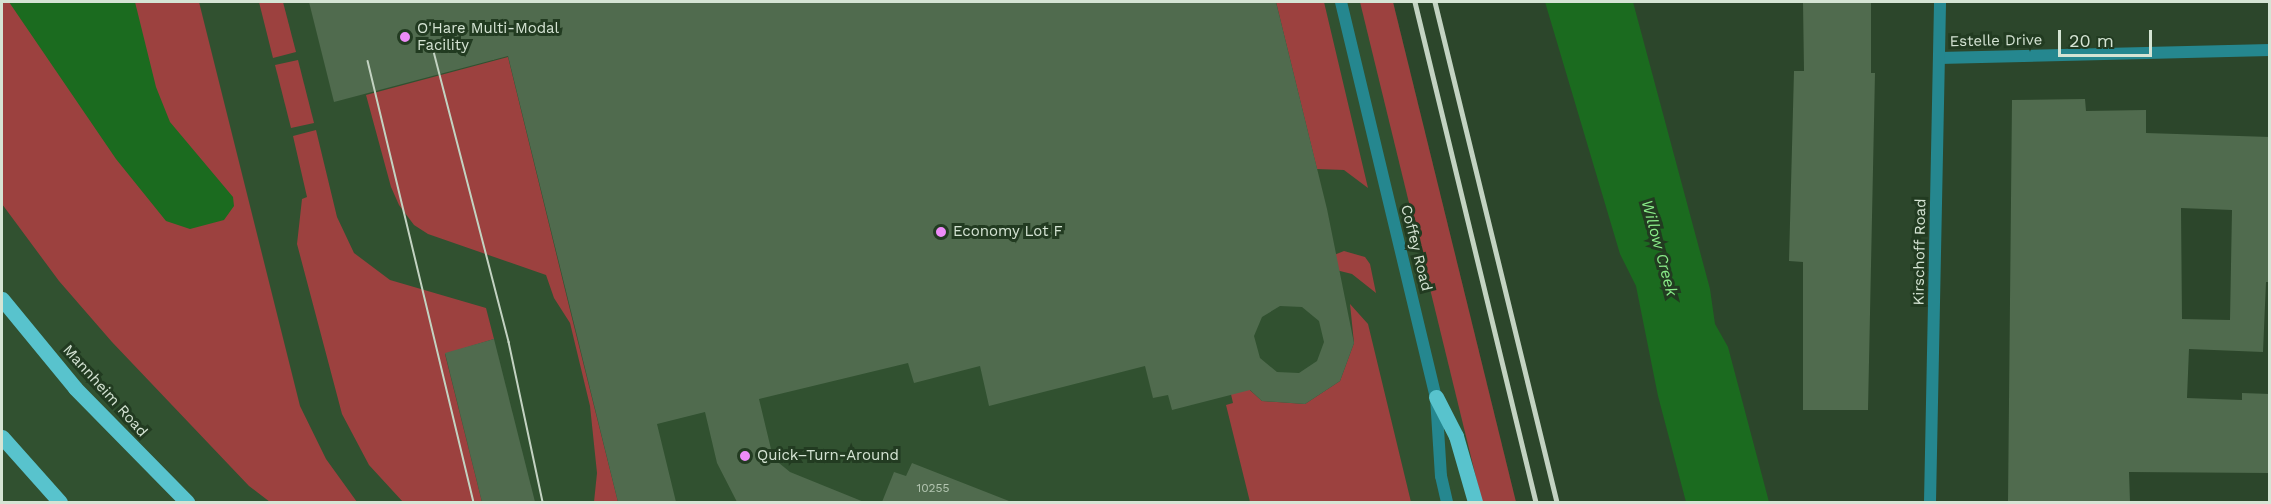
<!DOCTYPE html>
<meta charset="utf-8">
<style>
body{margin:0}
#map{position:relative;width:2271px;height:504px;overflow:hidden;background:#2c462b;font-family:"Work Sans",sans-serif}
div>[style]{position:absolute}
.built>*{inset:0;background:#315130}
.green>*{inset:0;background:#9c413f}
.water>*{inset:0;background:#1b6b1f}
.building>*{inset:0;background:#506b4e}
.street>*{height:12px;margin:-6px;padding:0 6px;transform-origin:6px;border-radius:6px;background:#25878f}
.primary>*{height:15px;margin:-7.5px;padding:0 7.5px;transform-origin:7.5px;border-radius:7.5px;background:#58c3cd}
.tram>*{height:1.5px;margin:-0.75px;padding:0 0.75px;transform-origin:0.75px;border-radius:0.75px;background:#c3d3c2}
.rail>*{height:4.5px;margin:-2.25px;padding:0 2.25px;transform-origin:2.25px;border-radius:2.25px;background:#c3d3c2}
.dots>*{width:16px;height:16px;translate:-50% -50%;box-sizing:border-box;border:3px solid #223b21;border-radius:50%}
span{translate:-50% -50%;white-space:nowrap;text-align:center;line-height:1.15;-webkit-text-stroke:6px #223b21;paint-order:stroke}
.number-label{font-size:12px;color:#b4c6b2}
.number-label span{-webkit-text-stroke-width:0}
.poi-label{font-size:15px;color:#d5e4d4}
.left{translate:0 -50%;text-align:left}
.street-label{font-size:15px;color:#d5e4d4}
.water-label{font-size:16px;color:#8aec89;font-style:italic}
.frame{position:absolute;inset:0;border:3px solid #d5e4d4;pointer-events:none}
.scale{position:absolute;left:2058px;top:30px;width:94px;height:27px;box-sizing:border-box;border:3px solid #d5e4d4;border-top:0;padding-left:8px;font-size:18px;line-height:21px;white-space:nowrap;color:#d5e4d4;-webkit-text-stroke:4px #223b21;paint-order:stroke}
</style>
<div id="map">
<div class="built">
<div style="clip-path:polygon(2px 2px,1393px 2px,1516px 502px,2px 502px)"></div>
</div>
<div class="green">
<div style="clip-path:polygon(2px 2px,199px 2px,300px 406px,326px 459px,357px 502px,270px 502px,249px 486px,112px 342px,59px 281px,2px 204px)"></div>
<div style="clip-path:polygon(259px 2px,283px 2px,296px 52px,273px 58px)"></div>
<div style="clip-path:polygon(1276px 2px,1324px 2px,1368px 188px,1344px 170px,1317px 169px)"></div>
<div style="clip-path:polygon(1360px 2px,1393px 2px,1516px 502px,1482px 502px)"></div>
<div style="clip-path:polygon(508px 57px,570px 310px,618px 502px,594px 502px,597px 473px,590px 406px,570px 323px,554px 298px,546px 275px,428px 234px,414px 225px,399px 205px,391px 187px,366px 95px)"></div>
<div style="clip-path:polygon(298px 60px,314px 123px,291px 128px,275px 65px)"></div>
<div style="clip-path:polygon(316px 130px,337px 217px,354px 253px,390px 280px,486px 308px,494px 339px,445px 354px,482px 502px,403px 502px,369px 465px,342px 414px,297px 244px,302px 199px,307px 197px,293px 136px)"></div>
<div style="clip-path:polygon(1344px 251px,1365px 257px,1370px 264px,1376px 293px,1352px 274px,1336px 270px,1334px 255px)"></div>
<div style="clip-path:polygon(1350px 304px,1368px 324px,1411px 502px,1250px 502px,1226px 405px,1233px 403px,1227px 377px,1233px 375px,1262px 401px,1305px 404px,1340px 381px,1354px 343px)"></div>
</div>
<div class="water">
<div style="clip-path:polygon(9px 2px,135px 2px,156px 87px,170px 122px,233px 197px,234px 206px,224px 220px,190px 229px,166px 221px,116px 159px)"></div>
<div style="clip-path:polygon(1545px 2px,1633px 2px,1710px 289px,1715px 324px,1728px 347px,1769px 502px,1686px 502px,1658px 396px,1636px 286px,1620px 254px)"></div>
</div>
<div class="building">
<div style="clip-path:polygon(evenodd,309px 2px,1276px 2px,1327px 209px,1354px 343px,1340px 381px,1305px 404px,1262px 401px,1250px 390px,1172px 410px,1168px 395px,1153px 398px,1145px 366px,989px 406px,980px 366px,914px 383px,908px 363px,759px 399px,771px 449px,779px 463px,790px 472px,864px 502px,737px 502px,717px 463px,705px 412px,657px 424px,676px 502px,618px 502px,508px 56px,334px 102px,309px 2px,1280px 306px,1302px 307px,1319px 321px,1324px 342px,1317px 361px,1299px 373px,1277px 372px,1260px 358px,1254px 336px,1262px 317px,1280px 306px)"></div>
<div style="clip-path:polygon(1803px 2px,1871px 2px,1871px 73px,1875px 73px,1868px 410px,1803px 410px,1803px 262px,1789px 261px,1794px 71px,1804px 71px)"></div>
<div style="clip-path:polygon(evenodd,2085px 99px,2086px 111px,2146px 110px,2146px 133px,2270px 137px,2270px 282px,2266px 282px,2263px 352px,2189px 349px,2187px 398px,2242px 400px,2242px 393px,2270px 394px,2270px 473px,2129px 472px,2130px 502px,2008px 502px,2012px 100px,2085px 99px,2181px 208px,2232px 210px,2230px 320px,2182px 319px,2181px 208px)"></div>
<div style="clip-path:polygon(494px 339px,535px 502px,482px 502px,445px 353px)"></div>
<div style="clip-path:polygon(912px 463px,1009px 501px,1008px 502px,882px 502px,894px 472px,906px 476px)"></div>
</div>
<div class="street">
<div style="left:1341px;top:2px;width:406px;rotate:76.5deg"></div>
<div style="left:1436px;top:397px;width:79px;rotate:86.4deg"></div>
<div style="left:1441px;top:476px;width:27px;rotate:77deg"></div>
<div style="left:1939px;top:58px;width:331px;rotate:-1.4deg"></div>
<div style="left:1930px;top:502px;width:500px;rotate:-88.85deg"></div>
</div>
<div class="primary">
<div style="left:2px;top:299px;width:115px;rotate:50.6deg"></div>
<div style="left:75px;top:388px;width:160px;rotate:45.5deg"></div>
<div style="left:1436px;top:397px;width:44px;rotate:62.9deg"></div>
<div style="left:1456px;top:436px;width:69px;rotate:73.9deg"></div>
<div style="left:2px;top:437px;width:87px;rotate:48.3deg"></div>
</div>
<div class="tram">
<div style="left:432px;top:44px;width:308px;rotate:75.5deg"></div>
<div style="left:509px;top:342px;width:164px;rotate:78deg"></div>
<div style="left:368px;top:61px;width:454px;rotate:76.5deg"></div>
</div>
<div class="rail">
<div style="left:1415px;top:2px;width:514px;rotate:76.4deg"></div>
<div style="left:1435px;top:2px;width:515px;rotate:76.29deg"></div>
</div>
<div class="dots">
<div style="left:405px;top:37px;background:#ee8cf8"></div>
<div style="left:941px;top:232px;background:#ee8cf8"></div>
<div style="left:745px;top:456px;background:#ee8cf8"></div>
</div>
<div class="number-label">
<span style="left:933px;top:489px">10255</span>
</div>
<div class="poi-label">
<span class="left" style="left:417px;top:37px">O'Hare Multi-Modal<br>Facility</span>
<span class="left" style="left:953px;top:232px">Economy Lot F</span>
<span class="left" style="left:757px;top:456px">Quick–Turn-Around</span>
</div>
<div class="street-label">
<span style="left:1996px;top:41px;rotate:-1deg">Estelle Drive</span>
<span style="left:1416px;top:248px;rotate:76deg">Coffey Road</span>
<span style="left:1920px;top:252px;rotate:-89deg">Kirschoff Road</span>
<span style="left:105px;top:391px;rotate:48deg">Mannheim Road</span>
</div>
<div class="water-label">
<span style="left:1659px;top:248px;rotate:75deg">Willow Creek</span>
</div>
<div class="frame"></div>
<div class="scale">20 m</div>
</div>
